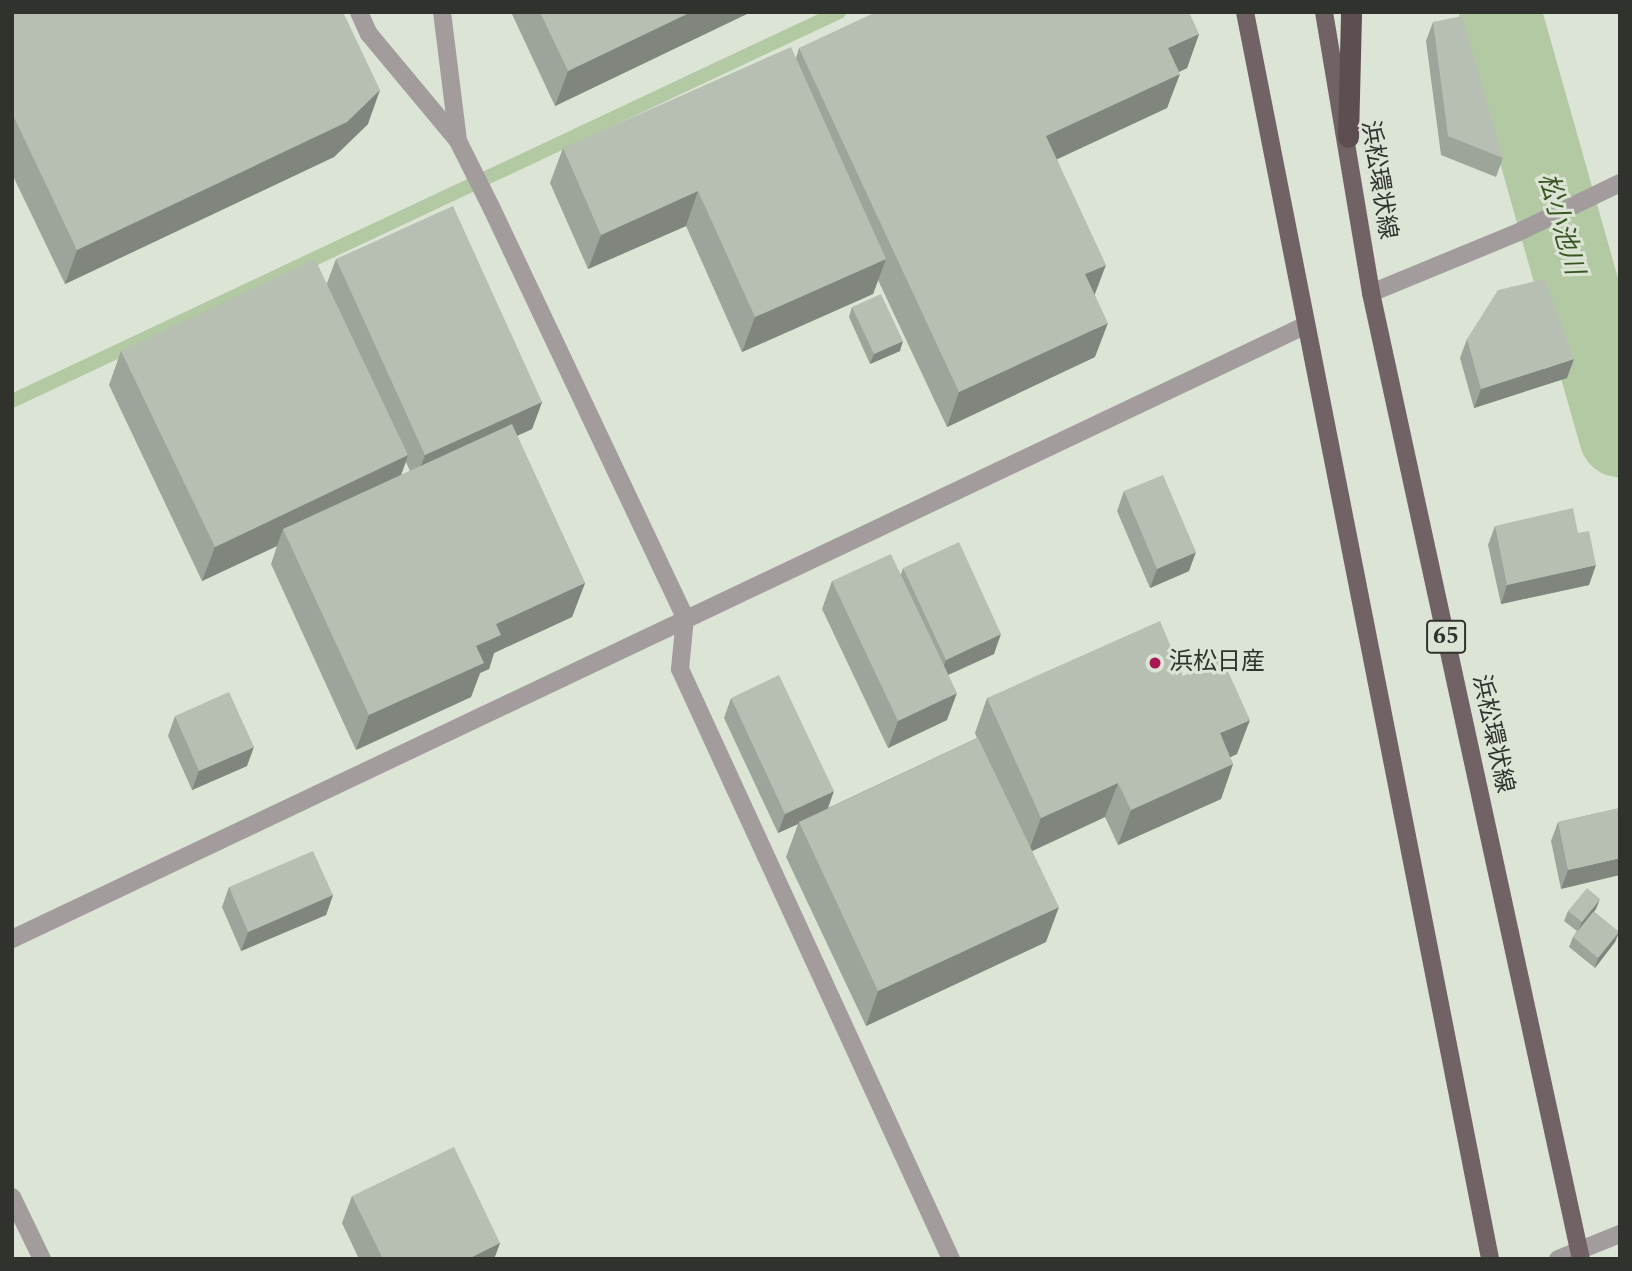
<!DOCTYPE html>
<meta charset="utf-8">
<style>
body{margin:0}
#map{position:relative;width:1632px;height:1271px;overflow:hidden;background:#dce4d6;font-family:Spectral,"Noto Sans JP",serif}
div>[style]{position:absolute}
.stream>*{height:14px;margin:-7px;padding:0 7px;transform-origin:7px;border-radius:7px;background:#b2c9a3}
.river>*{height:82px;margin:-41px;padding:0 41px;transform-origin:41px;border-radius:41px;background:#b2c9a3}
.minor>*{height:18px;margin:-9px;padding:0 9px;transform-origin:9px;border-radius:9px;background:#a39c9d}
.tertiary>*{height:18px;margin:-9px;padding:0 9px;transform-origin:9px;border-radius:9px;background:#a39c9d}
.primary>*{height:18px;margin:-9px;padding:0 9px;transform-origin:9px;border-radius:9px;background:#706265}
.motorway>*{height:21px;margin:-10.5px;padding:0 10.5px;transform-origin:10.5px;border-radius:10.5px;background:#5d4e51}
.wall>*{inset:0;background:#9da499}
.shaded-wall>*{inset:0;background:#80867d}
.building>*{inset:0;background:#b7bfb2}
.dots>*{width:19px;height:19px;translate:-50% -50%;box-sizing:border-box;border:4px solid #dce4d6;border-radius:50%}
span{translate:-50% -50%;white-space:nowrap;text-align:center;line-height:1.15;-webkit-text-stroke:6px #dce4d6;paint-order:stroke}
.shield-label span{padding:2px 5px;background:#dce4d6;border:2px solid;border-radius:5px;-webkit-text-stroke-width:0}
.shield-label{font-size:23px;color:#2f322d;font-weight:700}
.street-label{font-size:24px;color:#2f322d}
.poi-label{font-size:24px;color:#2f322d}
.left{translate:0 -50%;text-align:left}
.water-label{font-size:26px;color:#385621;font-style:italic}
.frame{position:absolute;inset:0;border:14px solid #2f322d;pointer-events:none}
</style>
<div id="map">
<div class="stream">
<div style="left:12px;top:401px;width:914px;rotate:-25.19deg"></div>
</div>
<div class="river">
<div style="left:1500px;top:12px;width:441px;rotate:74.2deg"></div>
</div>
<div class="minor">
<div style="left:359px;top:12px;width:24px;rotate:66deg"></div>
<div style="left:369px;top:34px;width:139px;rotate:50.2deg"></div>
<div style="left:458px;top:141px;width:76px;rotate:63.4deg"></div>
<div style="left:492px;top:209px;width:452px;rotate:64.7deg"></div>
<div style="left:685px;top:618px;width:51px;rotate:95.6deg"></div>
<div style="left:680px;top:669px;width:649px;rotate:65.33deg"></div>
<div style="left:442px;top:12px;width:130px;rotate:82.9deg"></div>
<div style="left:12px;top:939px;width:1432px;rotate:-25.38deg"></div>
<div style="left:12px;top:1197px;width:69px;rotate:64.2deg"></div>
</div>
<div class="tertiary">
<div style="left:1371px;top:293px;width:160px;rotate:-22.4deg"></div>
<div style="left:1519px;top:232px;width:112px;rotate:-25.9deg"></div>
<div style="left:1558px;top:1259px;width:67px;rotate:-22deg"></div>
</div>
<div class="primary">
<div style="left:1245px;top:12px;width:1271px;rotate:78.88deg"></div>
<div style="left:1324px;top:12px;width:285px;rotate:80.5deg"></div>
<div style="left:1371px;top:293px;width:989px;rotate:77.74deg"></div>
</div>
<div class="motorway">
<div style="left:1348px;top:137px;width:125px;rotate:-88.6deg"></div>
</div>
<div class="wall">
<div style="clip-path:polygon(12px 12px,368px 124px,334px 157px,65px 284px,12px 174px)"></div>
<div style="clip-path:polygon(511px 12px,751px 12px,555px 106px)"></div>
<div style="clip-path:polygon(1433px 22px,1503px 158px,1496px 177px,1441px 155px,1426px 41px)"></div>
<div style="clip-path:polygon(1199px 34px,1187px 68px,1179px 72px,1167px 108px,1057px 159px,1095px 295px,1095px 357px,947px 427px,878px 280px,873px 294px,742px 352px,686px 226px,588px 269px,550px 183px,563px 148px,796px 58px,799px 48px)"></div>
<div style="clip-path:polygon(evenodd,336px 259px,542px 402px,532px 429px,517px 436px,585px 583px,572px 617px,494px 653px,489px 669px,480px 673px,471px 697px,356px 750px,271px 564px,277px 546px,202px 581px,109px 385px,121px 351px,327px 283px,336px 259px,406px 462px,410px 471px,401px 475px,406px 462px)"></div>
<div style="clip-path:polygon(852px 307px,900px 351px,870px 364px,849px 317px)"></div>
<div style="clip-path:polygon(1467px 339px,1567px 378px,1474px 408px,1460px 358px)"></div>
<div style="clip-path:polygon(1124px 491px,1189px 571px,1150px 588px,1117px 511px)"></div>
<div style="clip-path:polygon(1495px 526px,1589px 585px,1501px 604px,1488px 545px)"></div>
<div style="clip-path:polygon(903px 568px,994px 654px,948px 675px,947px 720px,888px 748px,822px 609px,832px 581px,901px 574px)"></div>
<div style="clip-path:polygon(1183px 676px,1237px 754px,1230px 757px,1233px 764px,1221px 799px,1118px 845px,1105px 817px,1032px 851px,1046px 942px,866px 1026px,786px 857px,798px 824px,778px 833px,724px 718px,731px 698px,828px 808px,977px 738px,975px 733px,987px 698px)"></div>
<div style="clip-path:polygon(175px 716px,247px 766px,192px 790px,168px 736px)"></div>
<div style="clip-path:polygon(1620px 808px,1561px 889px,1551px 841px,1558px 822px)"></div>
<div style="clip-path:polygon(229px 887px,333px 895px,326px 915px,241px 951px,222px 907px)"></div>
<div style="clip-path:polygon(1596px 909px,1594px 912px,1619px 932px,1615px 942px,1595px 968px,1569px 947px,1573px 937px,1577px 931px,1564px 921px,1568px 911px)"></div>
<div style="clip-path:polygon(1620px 1035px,1620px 1053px,1618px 1040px)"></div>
<div style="clip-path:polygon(352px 1196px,500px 1243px,494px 1259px,359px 1259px,342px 1223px)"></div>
</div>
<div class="shaded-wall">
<div style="clip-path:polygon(691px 12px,751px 12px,555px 106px,568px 71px)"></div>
<div style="clip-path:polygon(1199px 34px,1187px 68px,1155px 83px,1168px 48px)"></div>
<div style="clip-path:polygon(1180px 74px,1167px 108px,1034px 170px,1046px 136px)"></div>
<div style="clip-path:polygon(380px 90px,368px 124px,334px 157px,65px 284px,77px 250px)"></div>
<div style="clip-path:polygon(698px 191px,686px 226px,588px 269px,601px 235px)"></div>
<div style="clip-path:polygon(886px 259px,873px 294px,742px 352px,755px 317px)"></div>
<div style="clip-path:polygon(1106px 265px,1093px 299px,1085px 274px)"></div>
<div style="clip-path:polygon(1108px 323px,1095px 357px,947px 427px,959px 392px)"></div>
<div style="clip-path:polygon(903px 341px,900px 351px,870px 364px,874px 354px)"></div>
<div style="clip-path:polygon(1574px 359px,1567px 378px,1474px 408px,1481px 389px)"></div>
<div style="clip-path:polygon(542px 402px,532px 429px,415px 482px,425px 455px)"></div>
<div style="clip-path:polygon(408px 455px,396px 489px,283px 529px,277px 546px,202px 581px,215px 547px)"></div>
<div style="clip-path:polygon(1196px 552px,1189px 571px,1150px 588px,1157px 569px)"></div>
<div style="clip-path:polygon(1596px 565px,1589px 585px,1501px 604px,1507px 585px)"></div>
<div style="clip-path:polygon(585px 583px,572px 617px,494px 653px,489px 669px,480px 673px,471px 697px,356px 750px,369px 715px,476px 646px,496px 624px)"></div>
<div style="clip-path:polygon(1001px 634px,994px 654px,939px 679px,946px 660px)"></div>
<div style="clip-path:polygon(957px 693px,947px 720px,888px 748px,898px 721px)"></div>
<div style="clip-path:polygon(1250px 720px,1237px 754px,1207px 768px,1220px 733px)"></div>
<div style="clip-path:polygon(254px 747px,247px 766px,192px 790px,199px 771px)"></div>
<div style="clip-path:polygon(1233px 764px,1221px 799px,1118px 845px,1131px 810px)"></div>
<div style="clip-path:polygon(1118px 783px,1105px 817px,1028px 853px,1041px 818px)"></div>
<div style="clip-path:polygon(834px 791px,827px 811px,799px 822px,798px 824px,778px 833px,785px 814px)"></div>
<div style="clip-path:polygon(1620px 858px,1620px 875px,1561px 889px,1568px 870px)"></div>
<div style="clip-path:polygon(333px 895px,326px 915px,241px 951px,248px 932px)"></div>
<div style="clip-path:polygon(1600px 899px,1596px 909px,1578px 931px,1582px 922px)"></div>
<div style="clip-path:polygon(1059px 907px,1046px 942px,866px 1026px,878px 991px)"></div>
<div style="clip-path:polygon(1619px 932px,1615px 942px,1595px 968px,1598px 958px)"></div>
<div style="clip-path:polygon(500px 1243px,494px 1259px,468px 1259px)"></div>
</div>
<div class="building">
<div style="clip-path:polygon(12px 12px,343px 12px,380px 90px,347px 122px,77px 250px,12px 113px)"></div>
<div style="clip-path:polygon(540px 12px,691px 12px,568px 71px)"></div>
<div style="clip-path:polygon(876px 12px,1189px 12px,1199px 34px,1168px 48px,1180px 74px,1046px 136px,1106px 265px,1085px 274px,1108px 323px,959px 392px,799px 48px)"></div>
<div style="clip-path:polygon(1462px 16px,1503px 158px,1448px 136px,1433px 22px)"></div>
<div style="clip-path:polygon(791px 47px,886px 259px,755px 317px,698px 191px,601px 235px,563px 148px)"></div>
<div style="clip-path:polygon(453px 206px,542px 402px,425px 455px,336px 259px)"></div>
<div style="clip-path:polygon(315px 259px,408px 455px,215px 547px,121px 351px)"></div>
<div style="clip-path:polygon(1545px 279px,1574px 359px,1481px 389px,1467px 339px,1498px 290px)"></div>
<div style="clip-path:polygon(881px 294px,903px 341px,874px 354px,852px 307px)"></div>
<div style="clip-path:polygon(512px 424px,585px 583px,496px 624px,501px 635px,476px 646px,484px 663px,369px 715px,283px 529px)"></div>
<div style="clip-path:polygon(1163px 475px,1196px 552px,1157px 569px,1124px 491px)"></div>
<div style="clip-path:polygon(1573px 508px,1578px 533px,1589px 531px,1596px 565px,1507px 585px,1495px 526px)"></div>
<div style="clip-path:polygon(959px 542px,1001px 634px,946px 660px,903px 568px)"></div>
<div style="clip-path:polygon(891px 554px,957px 693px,898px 721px,832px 581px)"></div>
<div style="clip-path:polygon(1160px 621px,1183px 676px,1222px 658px,1250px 720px,1220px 733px,1233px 764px,1131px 810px,1118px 783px,1041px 818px,987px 698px)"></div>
<div style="clip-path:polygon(779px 675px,834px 791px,785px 814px,731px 698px)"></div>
<div style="clip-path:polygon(229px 692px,254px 747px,199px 771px,175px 716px)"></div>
<div style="clip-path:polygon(978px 738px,1059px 907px,878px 991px,799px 822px)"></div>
<div style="clip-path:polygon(1620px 808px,1620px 858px,1568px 870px,1558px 822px)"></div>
<div style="clip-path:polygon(313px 851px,333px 895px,248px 932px,229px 887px)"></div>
<div style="clip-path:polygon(1587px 888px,1600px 899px,1582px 922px,1568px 911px)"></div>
<div style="clip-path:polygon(1593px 912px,1619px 932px,1598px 958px,1573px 937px)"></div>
<div style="clip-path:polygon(454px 1147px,500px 1243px,468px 1259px,383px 1259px,352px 1196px)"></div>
</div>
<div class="dots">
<div style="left:1155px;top:663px;background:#a81753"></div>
</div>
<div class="shield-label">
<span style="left:1446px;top:637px">65</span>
</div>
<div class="street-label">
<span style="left:1378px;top:180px;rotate:81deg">浜松環状線</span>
<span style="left:1492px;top:734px;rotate:78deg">浜松環状線</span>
</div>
<div class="poi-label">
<span class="left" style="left:1169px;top:663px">浜松日産</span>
</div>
<div class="water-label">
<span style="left:1560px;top:224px;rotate:74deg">松小池川</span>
</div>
<div class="frame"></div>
</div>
